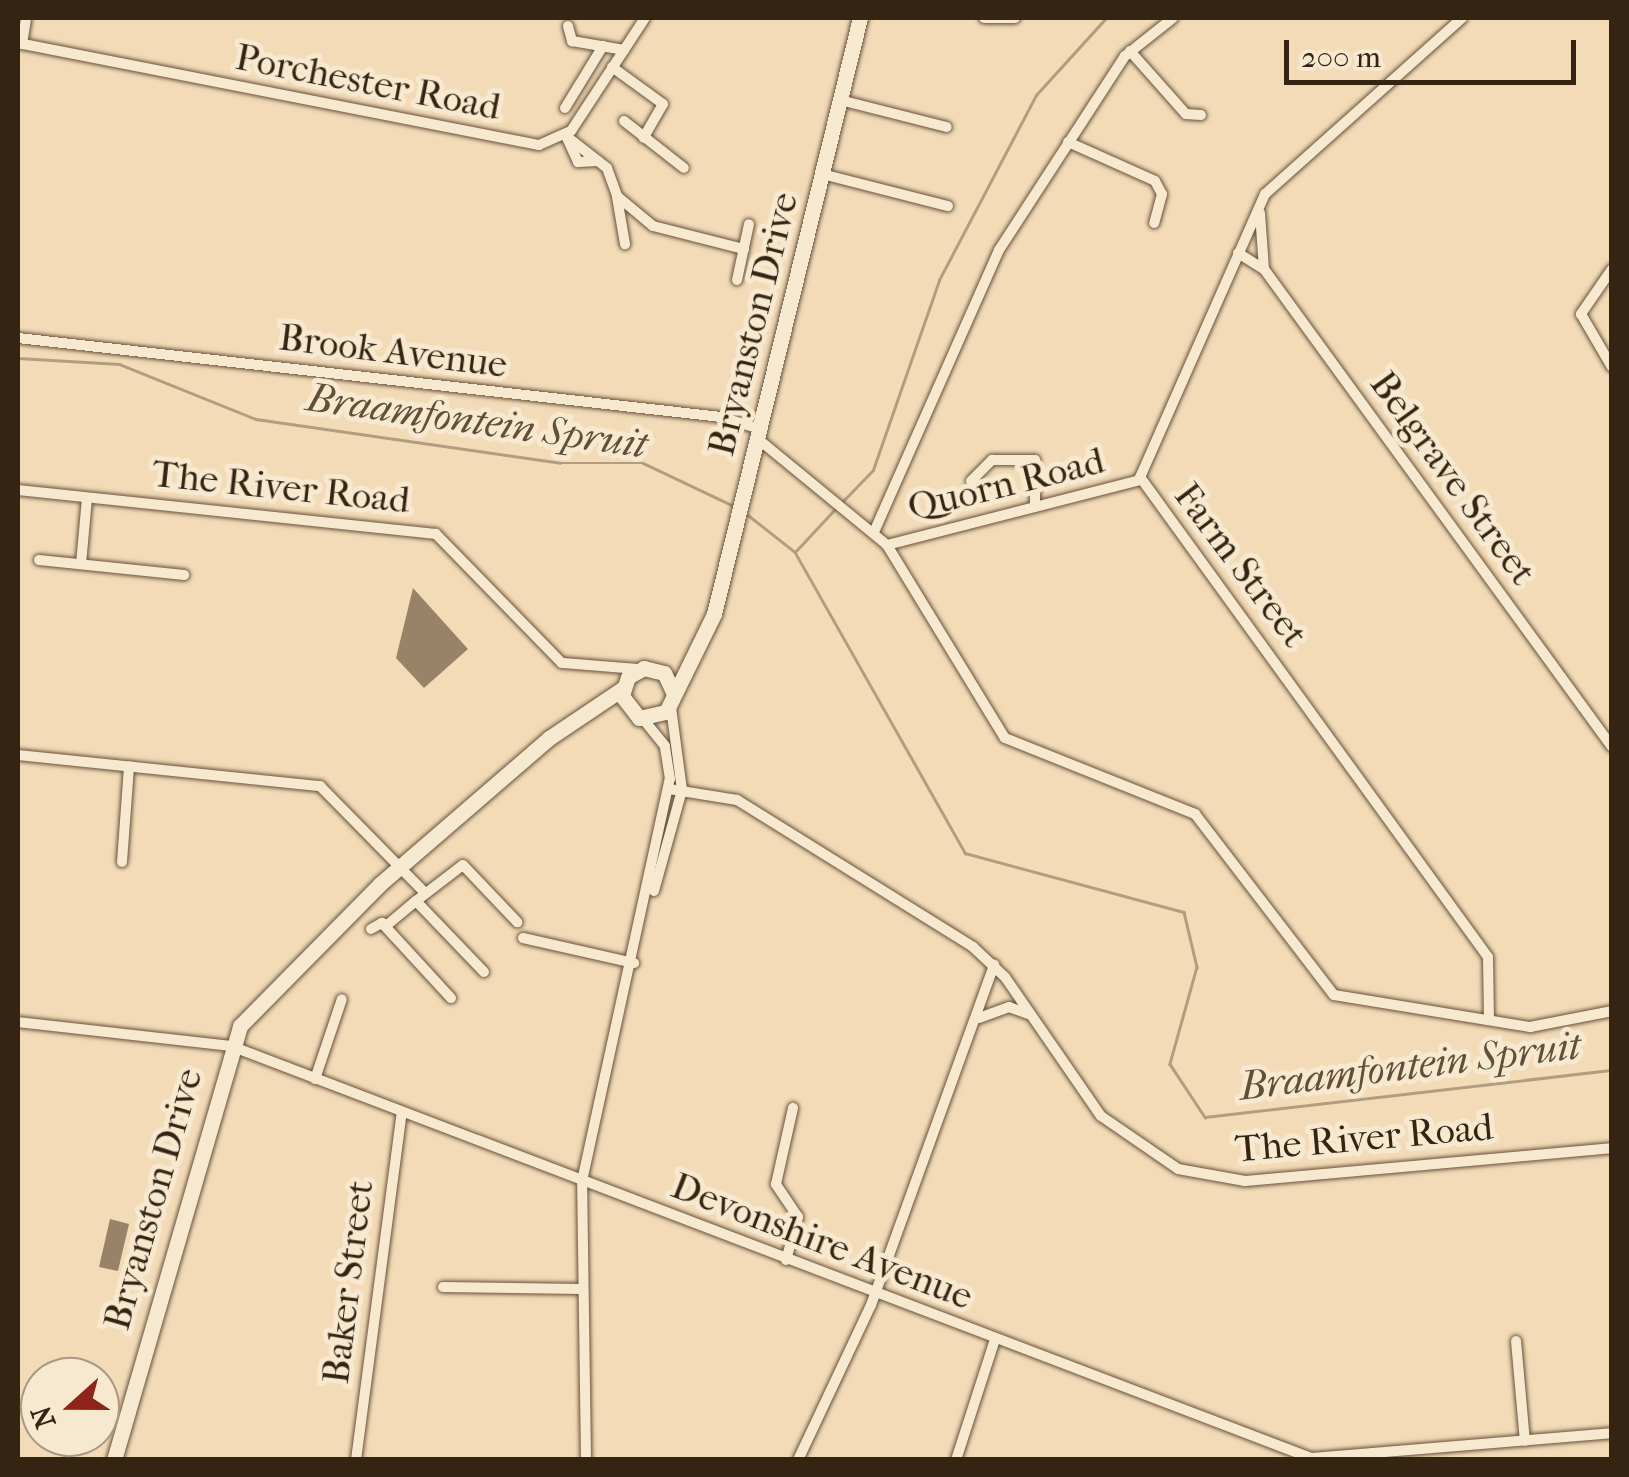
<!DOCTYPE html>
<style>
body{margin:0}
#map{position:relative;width:1629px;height:1477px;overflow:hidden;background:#f3dbb7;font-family:"IM FELL French Canon",serif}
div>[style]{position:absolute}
.stream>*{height:2.5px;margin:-1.25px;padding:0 1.25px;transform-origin:1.25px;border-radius:1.25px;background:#b39d7f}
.building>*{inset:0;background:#988368}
.roads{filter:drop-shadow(0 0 2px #65523c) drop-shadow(0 0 2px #65523c)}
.street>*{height:10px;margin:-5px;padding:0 5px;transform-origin:5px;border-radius:5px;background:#f7e8d0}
.secondary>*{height:15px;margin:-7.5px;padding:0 7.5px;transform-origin:7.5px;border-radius:7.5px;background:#f7e8d0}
span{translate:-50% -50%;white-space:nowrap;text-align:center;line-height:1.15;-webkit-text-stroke:10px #f7e8d0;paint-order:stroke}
.street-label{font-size:38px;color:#362413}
.water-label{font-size:40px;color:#624e39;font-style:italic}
.frame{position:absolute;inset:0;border:20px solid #362413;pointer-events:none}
.north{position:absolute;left:20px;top:1357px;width:100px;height:100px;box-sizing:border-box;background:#f7e8d0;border:2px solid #aa9a84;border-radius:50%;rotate:249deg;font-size:28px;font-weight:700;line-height:40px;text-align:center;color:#362413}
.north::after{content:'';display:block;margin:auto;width:35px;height:45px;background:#8f2418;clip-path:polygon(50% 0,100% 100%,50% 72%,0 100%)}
.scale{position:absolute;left:1284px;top:40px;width:292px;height:45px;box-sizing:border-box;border:5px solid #362413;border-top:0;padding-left:12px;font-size:30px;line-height:35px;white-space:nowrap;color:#362413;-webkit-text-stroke:8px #f7e8d0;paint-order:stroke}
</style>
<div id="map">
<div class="stream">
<div style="left:18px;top:358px;width:101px;rotate:3.4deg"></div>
<div style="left:119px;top:364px;width:148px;rotate:21.9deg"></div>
<div style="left:256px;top:419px;width:307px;rotate:8.2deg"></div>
<div style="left:560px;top:463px;width:83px"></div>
<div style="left:643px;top:463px;width:98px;rotate:25.3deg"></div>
<div style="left:843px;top:501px;width:43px;rotate:-45.9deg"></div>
<div style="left:873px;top:470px;width:201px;rotate:-70.8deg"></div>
<div style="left:939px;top:280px;width:209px;rotate:-62.3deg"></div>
<div style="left:1036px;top:95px;width:104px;rotate:-47.7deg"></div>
<div style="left:748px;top:515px;width:60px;rotate:38.2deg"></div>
<div style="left:795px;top:552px;width:346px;rotate:60.5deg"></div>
<div style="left:965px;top:853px;width:227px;rotate:15.1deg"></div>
<div style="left:1184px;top:912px;width:57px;rotate:76.7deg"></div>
<div style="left:1197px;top:967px;width:101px;rotate:105.6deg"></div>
<div style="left:1170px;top:1064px;width:64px;rotate:56.6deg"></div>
<div style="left:1205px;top:1117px;width:410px;rotate:-6.6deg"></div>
<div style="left:795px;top:552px;width:62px;rotate:-47deg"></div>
</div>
<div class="building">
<div style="clip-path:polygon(413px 588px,468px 649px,424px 688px,396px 658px)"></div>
<div style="clip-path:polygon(110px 1219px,129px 1224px,118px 1271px,99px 1267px)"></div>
</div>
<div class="roads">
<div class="street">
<div style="left:984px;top:18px;width:31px"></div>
<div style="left:1462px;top:18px;width:264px;rotate:138.2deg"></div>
<div style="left:1265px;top:194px;width:309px;rotate:113.8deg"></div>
<div style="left:1140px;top:477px;width:593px;rotate:54.06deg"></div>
<div style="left:1488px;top:957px;width:63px;rotate:89.1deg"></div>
<div style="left:568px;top:26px;width:16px;rotate:75deg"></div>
<div style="left:572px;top:41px;width:53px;rotate:9.8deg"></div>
<div style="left:18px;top:43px;width:531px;rotate:11.08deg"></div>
<div style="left:539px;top:145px;width:35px;rotate:-24deg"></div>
<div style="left:571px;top:131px;width:135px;rotate:-56.8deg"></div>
<div style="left:22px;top:44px;width:26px;rotate:-81deg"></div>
<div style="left:1130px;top:51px;width:84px;rotate:48.4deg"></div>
<div style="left:1186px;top:114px;width:15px;rotate:4deg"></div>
<div style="left:612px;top:67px;width:63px;rotate:36deg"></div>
<div style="left:663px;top:104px;width:39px;rotate:120deg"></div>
<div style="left:840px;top:100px;width:110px;rotate:14.2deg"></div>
<div style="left:565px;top:108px;width:73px;rotate:-58.5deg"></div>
<div style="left:624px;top:121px;width:76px;rotate:38.1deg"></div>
<div style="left:566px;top:136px;width:52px;rotate:38deg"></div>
<div style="left:607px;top:168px;width:30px;rotate:70deg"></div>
<div style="left:617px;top:196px;width:47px;rotate:39.8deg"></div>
<div style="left:653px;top:226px;width:94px;rotate:14.2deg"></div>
<div style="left:566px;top:136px;width:29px;rotate:65deg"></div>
<div style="left:578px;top:162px;width:20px;rotate:-3deg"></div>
<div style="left:1068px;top:142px;width:95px;rotate:24.1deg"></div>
<div style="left:1155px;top:181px;width:15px;rotate:62deg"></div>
<div style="left:1162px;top:194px;width:30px;rotate:105deg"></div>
<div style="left:822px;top:174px;width:130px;rotate:14.3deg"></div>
<div style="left:617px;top:197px;width:48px;rotate:80.3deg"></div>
<div style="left:1260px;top:213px;width:56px;rotate:85.9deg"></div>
<div style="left:1238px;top:253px;width:31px;rotate:32deg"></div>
<div style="left:1264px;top:269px;width:591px;rotate:53.94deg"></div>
<div style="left:1612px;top:269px;width:55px;rotate:124.6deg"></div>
<div style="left:1581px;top:314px;width:61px;rotate:59.7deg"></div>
<div style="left:737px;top:280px;width:57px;rotate:-77.9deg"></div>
<div style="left:18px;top:338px;width:707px;rotate:6.41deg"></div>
<div style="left:721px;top:417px;width:41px;rotate:17.1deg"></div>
<div style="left:758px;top:439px;width:167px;rotate:39.4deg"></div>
<div style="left:887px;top:545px;width:226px;rotate:58.6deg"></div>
<div style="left:1005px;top:738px;width:205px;rotate:21.8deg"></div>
<div style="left:1195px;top:814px;width:228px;rotate:52.5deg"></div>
<div style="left:1334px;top:995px;width:199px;rotate:9.3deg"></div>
<div style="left:1530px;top:1027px;width:84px;rotate:-11deg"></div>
<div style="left:971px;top:481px;width:30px;rotate:-45deg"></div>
<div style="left:992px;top:460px;width:43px"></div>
<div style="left:1035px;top:460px;width:47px;rotate:90deg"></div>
<div style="left:18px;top:490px;width:420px;rotate:6deg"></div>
<div style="left:436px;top:534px;width:180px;rotate:45.7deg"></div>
<div style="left:562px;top:663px;width:77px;rotate:4.5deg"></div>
<div style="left:874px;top:532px;width:308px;rotate:-66.1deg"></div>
<div style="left:999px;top:250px;width:231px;rotate:-57deg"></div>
<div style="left:1125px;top:56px;width:61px;rotate:-38.4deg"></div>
<div style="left:887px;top:545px;width:262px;rotate:-14.4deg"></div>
<div style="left:39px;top:560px;width:146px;rotate:5.9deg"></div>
<div style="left:81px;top:564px;width:66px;rotate:-84.8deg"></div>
<div style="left:18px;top:755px;width:304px;rotate:5.9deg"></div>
<div style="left:320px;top:786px;width:150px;rotate:45.5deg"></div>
<div style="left:669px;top:789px;width:69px;rotate:9.2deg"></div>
<div style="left:737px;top:800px;width:278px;rotate:31.9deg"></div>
<div style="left:973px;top:947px;width:44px;rotate:43.2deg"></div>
<div style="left:1005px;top:977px;width:169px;rotate:55.4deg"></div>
<div style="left:1101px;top:1116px;width:93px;rotate:34.5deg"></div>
<div style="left:1178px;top:1169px;width:68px;rotate:10.2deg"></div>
<div style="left:1245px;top:1181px;width:368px;rotate:-5.1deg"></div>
<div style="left:122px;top:862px;width:96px;rotate:-85.8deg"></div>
<div style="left:654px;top:891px;width:105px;rotate:-74.5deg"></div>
<div style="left:682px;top:790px;width:83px;rotate:-97.6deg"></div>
<div style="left:386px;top:926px;width:39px;rotate:-40deg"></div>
<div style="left:371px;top:929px;width:13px;rotate:-29deg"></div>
<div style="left:382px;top:923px;width:102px;rotate:47.4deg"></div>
<div style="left:523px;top:938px;width:114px;rotate:12.7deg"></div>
<div style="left:484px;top:972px;width:98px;rotate:-133.8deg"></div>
<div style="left:416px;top:901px;width:59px;rotate:-37.5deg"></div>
<div style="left:463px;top:865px;width:79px;rotate:46.5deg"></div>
<div style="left:979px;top:1018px;width:32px;rotate:-20deg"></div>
<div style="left:1009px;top:1007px;width:23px;rotate:20deg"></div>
<div style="left:18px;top:1022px;width:214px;rotate:6.4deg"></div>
<div style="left:231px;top:1046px;width:1156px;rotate:20.88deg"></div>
<div style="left:1311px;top:1458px;width:302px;rotate:-4.7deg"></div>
<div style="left:315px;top:1079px;width:84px;rotate:-71.4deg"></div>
<div style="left:786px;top:1260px;width:45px;rotate:-74.4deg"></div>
<div style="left:798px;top:1217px;width:40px;rotate:-124deg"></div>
<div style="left:776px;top:1184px;width:78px;rotate:-77.4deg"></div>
<div style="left:443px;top:1287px;width:139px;rotate:0.8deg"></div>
<div style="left:1516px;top:1341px;width:100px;rotate:84.9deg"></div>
<div style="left:356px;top:1460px;width:351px;rotate:-82.5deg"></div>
<div style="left:586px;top:1460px;width:279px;rotate:-90.8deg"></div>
<div style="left:582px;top:1181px;width:412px;rotate:-77.7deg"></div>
<div style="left:670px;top:779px;width:33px;rotate:-99deg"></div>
<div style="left:665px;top:746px;width:35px;rotate:-129deg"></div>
<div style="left:798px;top:1460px;width:171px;rotate:-64.8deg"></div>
<div style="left:871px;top:1305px;width:362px;rotate:-70.1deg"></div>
<div style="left:956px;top:1460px;width:127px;rotate:-72.1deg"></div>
</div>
<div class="secondary">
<div style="left:674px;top:694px;width:23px;rotate:-115deg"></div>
<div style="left:664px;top:673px;width:21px;rotate:-166deg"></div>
<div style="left:644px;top:668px;width:18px;rotate:151deg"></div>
<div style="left:628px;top:677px;width:20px;rotate:108deg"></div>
<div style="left:622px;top:696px;width:28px;rotate:52deg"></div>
<div style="left:639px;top:718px;width:28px;rotate:-13deg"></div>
<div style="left:666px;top:712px;width:109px;rotate:-63.9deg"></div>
<div style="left:714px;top:614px;width:614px;rotate:-76.24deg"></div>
<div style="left:114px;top:1460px;width:452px;rotate:-73.8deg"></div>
<div style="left:240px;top:1026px;width:199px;rotate:-45.4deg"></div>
<div style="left:380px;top:884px;width:223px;rotate:-40.8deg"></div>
<div style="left:549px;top:738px;width:88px;rotate:-33.9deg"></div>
</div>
</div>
<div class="street-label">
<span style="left:368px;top:82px;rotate:11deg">Porchester Road</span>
<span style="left:753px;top:324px;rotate:-76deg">Bryanston Drive</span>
<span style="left:393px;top:351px;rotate:7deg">Brook Avenue</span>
<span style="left:1453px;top:478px;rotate:54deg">Belgrave Street</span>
<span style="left:1006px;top:484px;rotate:-14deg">Quorn Road</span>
<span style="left:281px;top:487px;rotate:6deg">The River Road</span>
<span style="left:1241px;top:565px;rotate:53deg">Farm Street</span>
<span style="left:1364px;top:1138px;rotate:-5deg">The River Road</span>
<span style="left:153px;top:1199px;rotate:-74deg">Bryanston Drive</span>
<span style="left:822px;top:1241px;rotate:21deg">Devonshire Avenue</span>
<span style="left:348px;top:1282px;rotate:-83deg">Baker Street</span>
</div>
<div class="water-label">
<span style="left:477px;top:421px;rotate:8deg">Braamfontein Spruit</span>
<span style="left:1410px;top:1066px;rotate:-7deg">Braamfontein Spruit</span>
</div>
<div class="frame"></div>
<div class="north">N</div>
<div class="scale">200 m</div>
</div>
